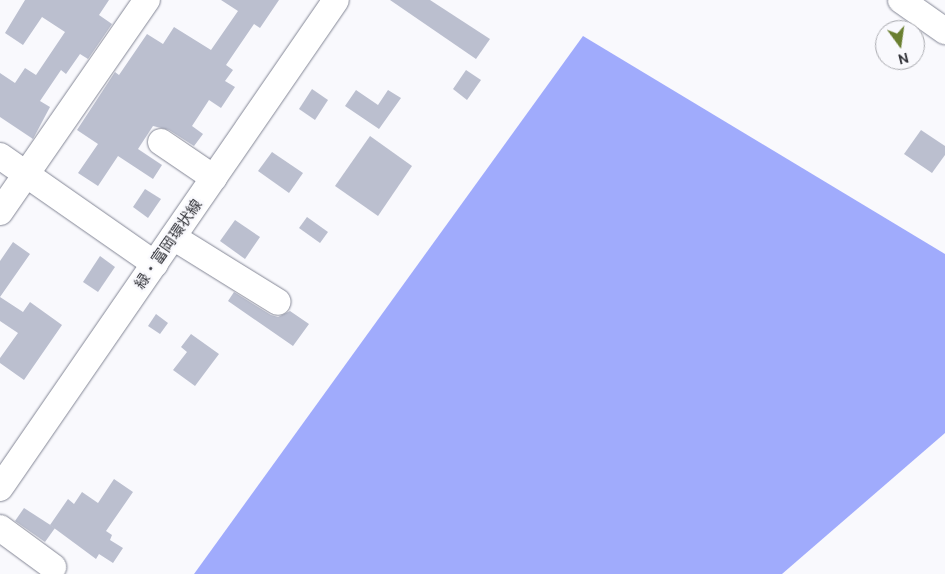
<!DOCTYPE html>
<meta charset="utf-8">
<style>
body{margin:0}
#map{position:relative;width:945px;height:574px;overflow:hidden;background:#f9f9fd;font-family:Ubuntu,"Noto Sans JP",sans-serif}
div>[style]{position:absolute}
.forest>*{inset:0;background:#a0abfc}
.building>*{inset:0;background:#bbbfcf}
.roads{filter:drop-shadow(0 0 1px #838695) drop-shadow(0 0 1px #838695)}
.minor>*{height:26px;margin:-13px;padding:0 13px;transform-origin:13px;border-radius:13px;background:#fff}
span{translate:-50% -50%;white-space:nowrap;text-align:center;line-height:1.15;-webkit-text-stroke:4.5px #f9f9fd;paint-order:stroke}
.street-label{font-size:15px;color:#323339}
.north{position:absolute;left:875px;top:20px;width:50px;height:50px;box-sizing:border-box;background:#f9f9fd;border:1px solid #a9aaaf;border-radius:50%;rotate:166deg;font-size:14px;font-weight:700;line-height:20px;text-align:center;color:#323339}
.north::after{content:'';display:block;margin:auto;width:18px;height:22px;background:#6a7f30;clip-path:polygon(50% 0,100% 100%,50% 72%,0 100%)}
</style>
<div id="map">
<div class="forest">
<div style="clip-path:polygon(583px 36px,945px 254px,945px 433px,782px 574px,194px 574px)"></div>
</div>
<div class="building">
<div style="clip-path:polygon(25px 0,109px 0,99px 15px,112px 24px,88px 59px,80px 54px,66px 74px,61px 70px,40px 101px,50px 107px,33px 139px,0 117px,0 73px,15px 83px,25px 68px,36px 75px,65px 32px,42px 17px,23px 45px,5px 33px)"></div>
<div style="clip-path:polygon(221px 0,279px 0,260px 28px,254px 24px,226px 65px,233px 70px,225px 81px,235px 87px,221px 108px,209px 100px,192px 126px,203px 134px,194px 146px,169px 130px,153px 126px,138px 149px,162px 165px,153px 179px,118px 156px,98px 186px,78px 173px,98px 144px,77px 130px,115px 72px,119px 75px,147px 34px,163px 44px,174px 27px,211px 50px,238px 11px)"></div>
<div style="clip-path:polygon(390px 0,430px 0,490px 39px,476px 59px)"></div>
<div style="clip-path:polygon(466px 70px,481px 80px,467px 100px,453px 89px)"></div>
<div style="clip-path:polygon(312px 89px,328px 100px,315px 120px,299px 109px)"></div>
<div style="clip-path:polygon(356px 90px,378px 105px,388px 90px,401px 98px,379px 129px,345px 106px)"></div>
<div style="clip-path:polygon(921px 130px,945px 146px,945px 155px,932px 173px,904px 154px)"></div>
<div style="clip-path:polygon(370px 136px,412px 166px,378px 216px,335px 186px)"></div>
<div style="clip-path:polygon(272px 152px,303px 173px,289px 193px,258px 171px)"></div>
<div style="clip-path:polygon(145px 189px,161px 199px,148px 218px,133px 207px)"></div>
<div style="clip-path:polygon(307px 217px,328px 232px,320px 243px,299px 228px)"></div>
<div style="clip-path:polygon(235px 220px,260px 237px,245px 259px,220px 241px)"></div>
<div style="clip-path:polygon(13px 242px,30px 254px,0 297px,23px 312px,30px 302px,62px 325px,24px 380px,0 363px,0 358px,18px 333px,0 321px,0 261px)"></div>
<div style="clip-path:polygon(100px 256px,115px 267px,98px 292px,83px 282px)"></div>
<div style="clip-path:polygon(234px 292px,271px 315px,278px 317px,290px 311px,309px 324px,293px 346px,228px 301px)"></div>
<div style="clip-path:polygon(156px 314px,168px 323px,160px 334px,148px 326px)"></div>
<div style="clip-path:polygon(191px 334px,219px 354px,195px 386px,173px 370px,187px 352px,181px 347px)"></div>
<div style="clip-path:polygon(114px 479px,133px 492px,106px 531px,112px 535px,110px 540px,123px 548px,113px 563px,99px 554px,96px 559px,50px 525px,68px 499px,74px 504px,82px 492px,98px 503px)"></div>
<div style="clip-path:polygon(24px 508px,55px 528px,45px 542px,15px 521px)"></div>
</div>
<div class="roads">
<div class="minor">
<div style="left:901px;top:0;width:54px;rotate:35.2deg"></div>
<div style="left:161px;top:142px;width:64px;rotate:34.2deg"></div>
<div style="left:0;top:156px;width:189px;rotate:34.9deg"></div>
<div style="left:0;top:212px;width:258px;rotate:-55.3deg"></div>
<div style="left:173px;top:237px;width:123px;rotate:31.8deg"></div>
<div style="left:0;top:488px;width:592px;rotate:-55.45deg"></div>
<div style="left:0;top:528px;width:66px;rotate:36.3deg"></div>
</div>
</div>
<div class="street-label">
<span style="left:168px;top:244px;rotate:-55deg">緑・富岡環状線</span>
</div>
<div class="north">N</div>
</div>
